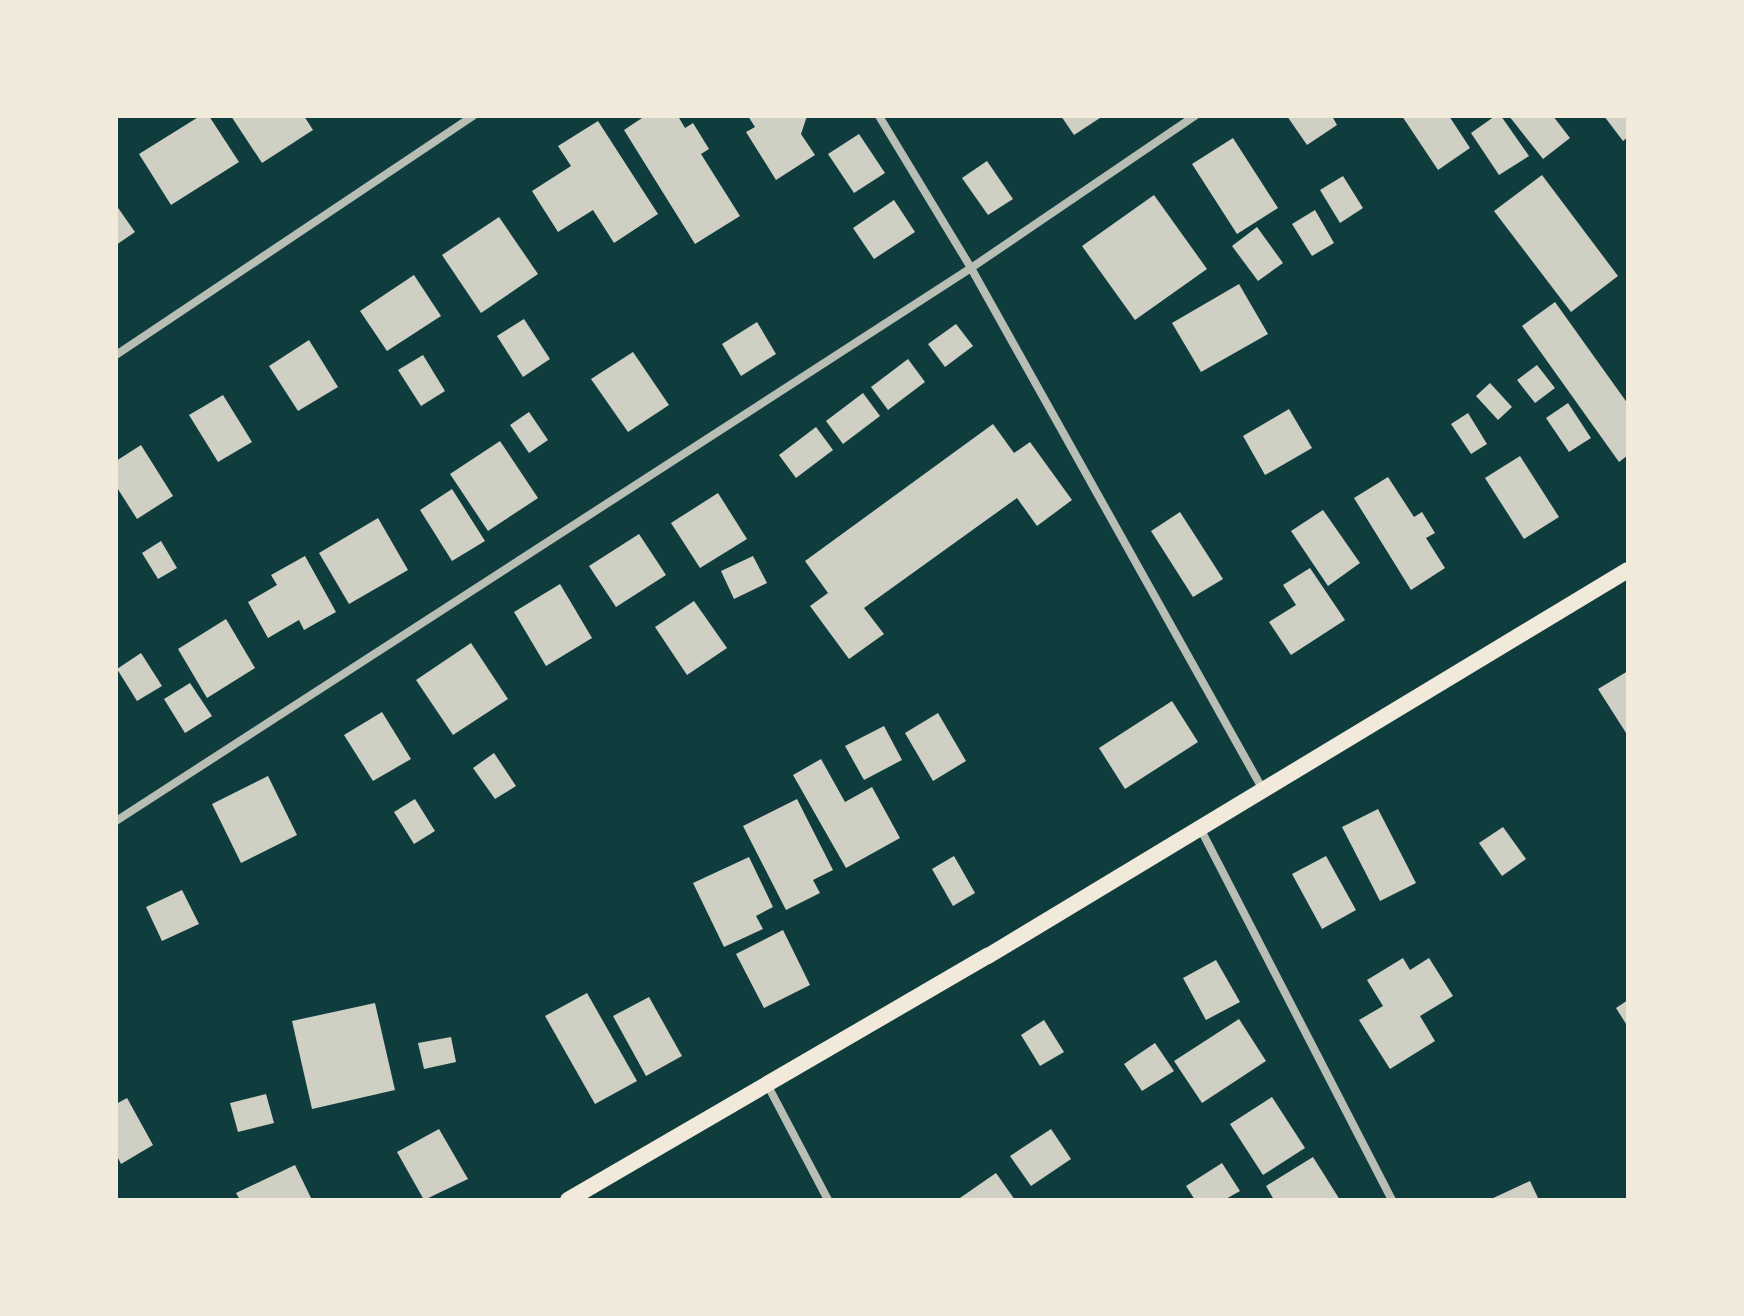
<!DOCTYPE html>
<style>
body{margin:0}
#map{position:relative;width:1744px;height:1316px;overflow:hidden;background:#0f3d3e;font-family:"Crimson Pro",serif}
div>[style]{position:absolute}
.building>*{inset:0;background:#cfcfc3}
.minor>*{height:8px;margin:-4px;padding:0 4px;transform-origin:4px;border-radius:4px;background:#b8beb3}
.secondary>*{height:16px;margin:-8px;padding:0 8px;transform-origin:8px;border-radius:8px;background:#f1e9da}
span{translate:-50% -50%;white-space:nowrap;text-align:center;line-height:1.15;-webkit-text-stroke:6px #f1e9da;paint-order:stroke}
.frame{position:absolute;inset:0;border:118px solid #f1e9da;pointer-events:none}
</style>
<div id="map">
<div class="building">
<div style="clip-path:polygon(200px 116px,209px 116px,239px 162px,171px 205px,139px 154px)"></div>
<div style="clip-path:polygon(231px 116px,304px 116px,313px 130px,262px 163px)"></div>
<div style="clip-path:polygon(645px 116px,678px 116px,685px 128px,693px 123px,709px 149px,701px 154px,740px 216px,695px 244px,624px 130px)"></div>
<div style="clip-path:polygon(748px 116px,807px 116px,801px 134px,815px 155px,776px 180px,746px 132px,755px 127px)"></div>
<div style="clip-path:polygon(1061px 116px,1103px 116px,1074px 135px)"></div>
<div style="clip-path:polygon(1287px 116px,1332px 116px,1337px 125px,1307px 145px)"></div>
<div style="clip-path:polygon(1402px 116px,1449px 116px,1470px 148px,1438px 170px)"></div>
<div style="clip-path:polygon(1495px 116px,1501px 116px,1529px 156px,1499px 175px,1471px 133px)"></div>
<div style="clip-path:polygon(1509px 116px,1553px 116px,1570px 138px,1543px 159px)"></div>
<div style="clip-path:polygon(1604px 116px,1628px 116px,1628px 137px,1623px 141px)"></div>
<div style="clip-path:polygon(598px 121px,658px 214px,614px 243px,593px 210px,558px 232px,532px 191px,571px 166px,558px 146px)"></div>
<div style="clip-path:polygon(859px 134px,885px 173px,854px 193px,828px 154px)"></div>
<div style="clip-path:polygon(1233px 138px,1278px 208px,1237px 234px,1192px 164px)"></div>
<div style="clip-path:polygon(987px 161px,1013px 199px,988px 215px,962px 178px)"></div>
<div style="clip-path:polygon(1542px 175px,1618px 276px,1571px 312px,1494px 211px)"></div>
<div style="clip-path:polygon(1343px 176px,1363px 208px,1340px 223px,1320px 190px)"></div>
<div style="clip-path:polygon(1154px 195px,1207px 269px,1135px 320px,1082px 246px)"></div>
<div style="clip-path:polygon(894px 200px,915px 232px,874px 259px,853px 228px)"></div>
<div style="clip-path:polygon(116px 205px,135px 232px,116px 245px)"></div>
<div style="clip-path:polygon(1315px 210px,1334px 243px,1312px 256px,1292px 224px)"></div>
<div style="clip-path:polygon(499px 217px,538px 274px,481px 313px,442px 255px)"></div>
<div style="clip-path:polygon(1257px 227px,1283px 263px,1258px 281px,1232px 246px)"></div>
<div style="clip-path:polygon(414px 275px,441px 316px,387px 351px,360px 311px)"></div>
<div style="clip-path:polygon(1239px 284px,1268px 334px,1201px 372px,1172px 323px)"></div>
<div style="clip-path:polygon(1555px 302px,1628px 404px,1628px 455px,1619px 462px,1522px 326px)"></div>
<div style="clip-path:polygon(524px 319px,550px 359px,523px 377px,497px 336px)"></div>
<div style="clip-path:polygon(757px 322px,776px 354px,741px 376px,722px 344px)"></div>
<div style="clip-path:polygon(956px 324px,973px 346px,945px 367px,928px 344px)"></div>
<div style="clip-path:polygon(309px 340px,338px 387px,298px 411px,269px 366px)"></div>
<div style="clip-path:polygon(633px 352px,669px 405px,628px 432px,591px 379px)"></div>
<div style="clip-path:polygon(423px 355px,445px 391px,421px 406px,398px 370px)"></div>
<div style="clip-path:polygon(908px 359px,925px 382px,888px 410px,871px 387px)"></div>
<div style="clip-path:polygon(1537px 365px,1555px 388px,1535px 403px,1517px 380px)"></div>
<div style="clip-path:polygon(1490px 383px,1512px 407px,1498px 420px,1476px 396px)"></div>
<div style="clip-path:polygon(863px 393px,880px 416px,843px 444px,826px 421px)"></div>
<div style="clip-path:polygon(223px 395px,252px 442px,218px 462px,189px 415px)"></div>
<div style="clip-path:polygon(1568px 403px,1591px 438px,1569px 452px,1546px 418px)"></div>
<div style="clip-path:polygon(1289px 409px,1312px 448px,1265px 475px,1243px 436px)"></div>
<div style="clip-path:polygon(529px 412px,548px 440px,529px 453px,510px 425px)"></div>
<div style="clip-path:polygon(1468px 413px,1487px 444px,1471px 454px,1451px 424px)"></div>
<div style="clip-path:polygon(993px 424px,1014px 453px,1030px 442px,1072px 500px,1037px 526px,1017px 498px,864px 608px,884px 634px,849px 659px,810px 606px,828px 593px,805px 561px)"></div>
<div style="clip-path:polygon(816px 427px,833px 450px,796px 478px,779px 455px)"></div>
<div style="clip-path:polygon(500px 441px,538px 498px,488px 531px,450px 474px)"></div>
<div style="clip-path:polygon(141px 445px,173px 496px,137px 519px,116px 486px,116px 461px)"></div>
<div style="clip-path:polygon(1520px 456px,1559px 517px,1524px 539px,1485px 478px)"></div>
<div style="clip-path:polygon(1388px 477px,1414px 517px,1422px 512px,1435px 533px,1426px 538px,1445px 568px,1411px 590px,1354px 498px)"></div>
<div style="clip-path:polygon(452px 489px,485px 541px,452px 561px,420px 510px)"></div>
<div style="clip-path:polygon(718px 493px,747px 539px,700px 568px,671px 523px)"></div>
<div style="clip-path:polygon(1323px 510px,1360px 563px,1328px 586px,1291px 531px)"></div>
<div style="clip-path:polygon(1180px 512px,1223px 579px,1193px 597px,1151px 531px)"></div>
<div style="clip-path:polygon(378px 518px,408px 570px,349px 604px,319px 553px)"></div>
<div style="clip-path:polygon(639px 534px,666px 575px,616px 607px,589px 566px)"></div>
<div style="clip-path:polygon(161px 541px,177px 568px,158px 579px,142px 553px)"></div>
<div style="clip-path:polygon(305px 556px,336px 612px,304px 630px,299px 620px,268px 638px,248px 602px,277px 585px,271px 575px)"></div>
<div style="clip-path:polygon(753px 556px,767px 583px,734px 599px,721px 571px)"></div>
<div style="clip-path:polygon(1310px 568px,1345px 620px,1291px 655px,1269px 622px,1296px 605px,1283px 585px)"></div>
<div style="clip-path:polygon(560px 584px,592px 638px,546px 666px,514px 612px)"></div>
<div style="clip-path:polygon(694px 601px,727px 648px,687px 675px,655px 627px)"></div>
<div style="clip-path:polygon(226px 619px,255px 668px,207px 698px,178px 649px)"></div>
<div style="clip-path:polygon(471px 643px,508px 699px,453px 735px,416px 680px)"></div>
<div style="clip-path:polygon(141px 653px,162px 686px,137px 701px,117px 669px)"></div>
<div style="clip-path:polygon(1628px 671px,1628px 736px,1598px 689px)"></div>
<div style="clip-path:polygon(190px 683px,212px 716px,185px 733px,164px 699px)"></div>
<div style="clip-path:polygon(1172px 701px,1198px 742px,1125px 789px,1099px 748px)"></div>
<div style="clip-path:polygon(382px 712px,411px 759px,373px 781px,344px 735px)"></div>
<div style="clip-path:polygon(938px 713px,966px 761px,933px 781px,905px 733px)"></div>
<div style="clip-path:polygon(884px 726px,902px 760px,864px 780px,845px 746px)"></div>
<div style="clip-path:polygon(494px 753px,516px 786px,495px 799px,473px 768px)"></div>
<div style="clip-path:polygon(821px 759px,845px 802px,872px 787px,900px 838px,846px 868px,793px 775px)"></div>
<div style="clip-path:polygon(268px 776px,297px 835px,241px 863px,212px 804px)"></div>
<div style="clip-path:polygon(415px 799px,435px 831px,414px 844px,394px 812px)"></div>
<div style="clip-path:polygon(797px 799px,833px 870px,813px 880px,820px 893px,786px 910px,743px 826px)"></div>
<div style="clip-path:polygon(1378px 809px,1416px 883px,1380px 901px,1342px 827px)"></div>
<div style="clip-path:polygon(1503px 827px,1526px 859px,1502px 876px,1479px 843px)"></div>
<div style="clip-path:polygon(954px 856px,975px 893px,953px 906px,932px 869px)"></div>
<div style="clip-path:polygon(1326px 856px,1356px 910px,1322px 929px,1292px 874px)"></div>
<div style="clip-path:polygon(749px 857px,773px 907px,756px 916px,763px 929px,724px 947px,693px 883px)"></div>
<div style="clip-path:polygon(182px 890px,199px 924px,162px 941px,146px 907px)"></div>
<div style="clip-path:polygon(783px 930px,810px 985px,764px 1008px,736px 954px)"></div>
<div style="clip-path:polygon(1403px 958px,1410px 970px,1429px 958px,1453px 996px,1420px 1016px,1435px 1041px,1390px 1069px,1359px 1020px,1383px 1006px,1367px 980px)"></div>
<div style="clip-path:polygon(1216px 960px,1240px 1002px,1206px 1020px,1183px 978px)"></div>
<div style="clip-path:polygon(587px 993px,637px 1081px,595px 1104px,545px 1016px)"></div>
<div style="clip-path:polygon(649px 997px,682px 1056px,646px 1076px,613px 1016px)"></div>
<div style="clip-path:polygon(1628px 1000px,1628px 1027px,1616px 1008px)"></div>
<div style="clip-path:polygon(375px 1003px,395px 1090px,312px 1109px,292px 1021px)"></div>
<div style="clip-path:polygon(1239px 1019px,1266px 1061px,1202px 1103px,1174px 1061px)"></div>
<div style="clip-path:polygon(1044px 1020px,1064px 1052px,1040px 1066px,1021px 1035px)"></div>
<div style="clip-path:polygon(451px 1037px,456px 1062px,424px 1069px,418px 1043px)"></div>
<div style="clip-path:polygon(1155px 1043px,1174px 1071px,1142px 1091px,1124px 1064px)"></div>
<div style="clip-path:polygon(266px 1094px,274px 1123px,238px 1132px,230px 1103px)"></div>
<div style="clip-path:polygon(1272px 1097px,1305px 1148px,1263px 1175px,1230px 1124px)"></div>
<div style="clip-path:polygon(127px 1098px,153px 1145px,121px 1164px,116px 1154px,116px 1104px)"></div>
<div style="clip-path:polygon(439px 1129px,468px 1179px,424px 1200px,397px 1152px)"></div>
<div style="clip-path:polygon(1051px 1129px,1071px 1159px,1031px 1186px,1010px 1156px)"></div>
<div style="clip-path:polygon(1313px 1157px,1340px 1200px,1274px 1200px,1266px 1186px)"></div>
<div style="clip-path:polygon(1222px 1163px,1240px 1191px,1224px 1200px,1195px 1200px,1186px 1186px)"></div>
<div style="clip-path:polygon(295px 1165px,312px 1200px,240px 1200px,236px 1193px)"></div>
<div style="clip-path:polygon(996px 1173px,1015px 1200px,957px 1200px)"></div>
<div style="clip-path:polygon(1530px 1181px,1539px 1200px,1489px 1200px)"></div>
</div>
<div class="minor">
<div style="left:879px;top:116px;width:178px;rotate:58.8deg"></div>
<div style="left:971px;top:268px;width:596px;rotate:60.77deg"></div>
<div style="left:116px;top:355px;width:430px;rotate:-33.8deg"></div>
<div style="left:116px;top:821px;width:1018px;rotate:-32.89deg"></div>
<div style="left:971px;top:268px;width:271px;rotate:-34.2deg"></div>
<div style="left:1200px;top:828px;width:419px;rotate:62.7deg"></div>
<div style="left:768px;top:1086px;width:129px;rotate:62.2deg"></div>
</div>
<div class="secondary">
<div style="left:568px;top:1200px;width:486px;rotate:-30.2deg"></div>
<div style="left:988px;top:956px;width:747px;rotate:-31.1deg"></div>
</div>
<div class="frame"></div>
</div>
